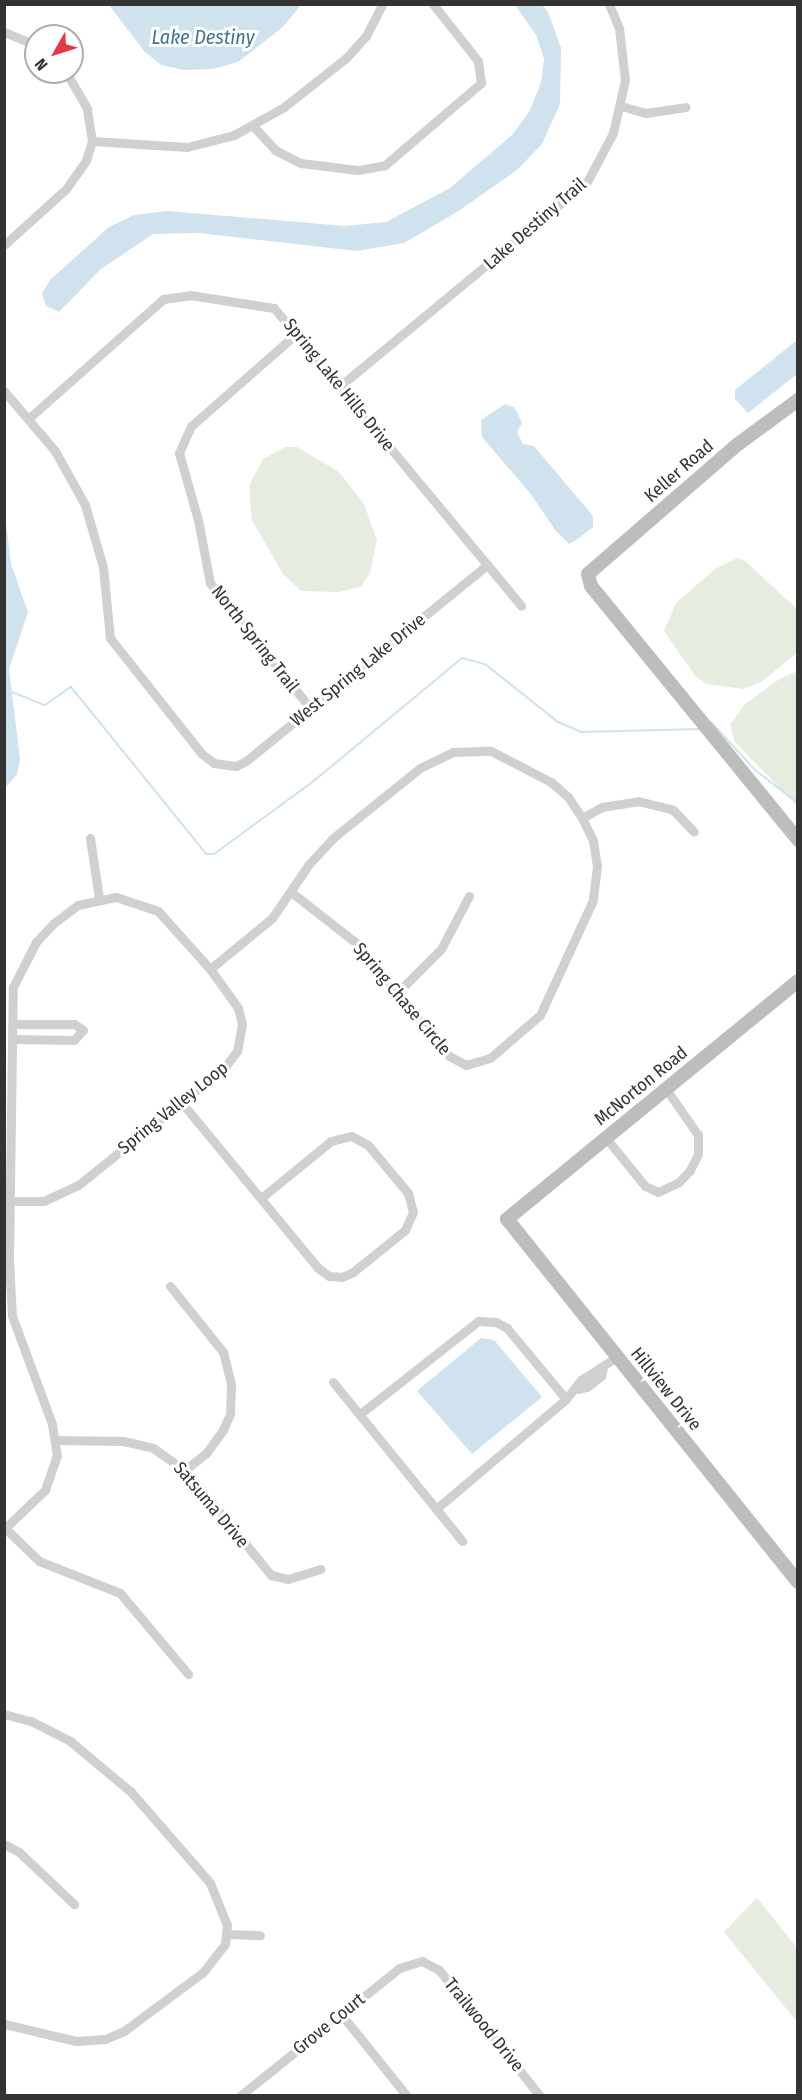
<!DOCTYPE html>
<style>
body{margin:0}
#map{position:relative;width:802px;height:2100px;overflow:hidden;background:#fff;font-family:"Fira Sans Condensed",sans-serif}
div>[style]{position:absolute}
.green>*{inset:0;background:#e6ecdf}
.water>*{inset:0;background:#cfe2ee}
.stream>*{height:2px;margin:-1px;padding:0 1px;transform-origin:1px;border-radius:1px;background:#cfe2ee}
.street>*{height:9px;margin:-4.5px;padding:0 4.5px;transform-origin:4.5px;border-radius:4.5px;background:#d0d0d0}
.secondary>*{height:14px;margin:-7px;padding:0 7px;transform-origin:7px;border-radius:7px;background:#bdbdbd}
span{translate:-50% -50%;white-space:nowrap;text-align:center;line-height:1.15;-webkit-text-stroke:6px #fff;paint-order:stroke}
.street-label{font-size:18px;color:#333}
.water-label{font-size:20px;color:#3f7597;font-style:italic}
.frame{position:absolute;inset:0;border:6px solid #333;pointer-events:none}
.north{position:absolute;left:24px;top:24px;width:60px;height:60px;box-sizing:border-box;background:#fff;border:2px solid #adadad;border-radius:50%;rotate:231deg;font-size:16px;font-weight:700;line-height:24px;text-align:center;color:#333}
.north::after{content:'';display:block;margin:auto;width:21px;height:27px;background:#e63946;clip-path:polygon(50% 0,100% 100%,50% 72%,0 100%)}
</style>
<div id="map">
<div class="green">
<div style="clip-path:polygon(285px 447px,297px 447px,339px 472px,364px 504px,377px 540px,370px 573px,361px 587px,338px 592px,301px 591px,283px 574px,252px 520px,249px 486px,263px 459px)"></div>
<div style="clip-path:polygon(737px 558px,745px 561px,797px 609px,797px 653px,761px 682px,744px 689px,706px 684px,696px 677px,664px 631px,676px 603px,715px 569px)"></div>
<div style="clip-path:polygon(797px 671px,797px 806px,735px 742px,730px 725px,745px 704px,778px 680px)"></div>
<div style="clip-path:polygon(757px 1898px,797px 1948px,797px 2022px,724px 1932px)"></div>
</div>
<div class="water">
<div style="clip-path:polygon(109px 5px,301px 5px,283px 27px,238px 62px,213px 69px,184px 70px,161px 65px,144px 51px)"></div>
<div style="clip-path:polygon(515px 5px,542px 5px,548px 12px,561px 48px,560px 104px,542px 144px,517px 170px,457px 212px,404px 243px,357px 251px,199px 233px,153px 234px,101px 269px,59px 312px,46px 306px,42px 293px,51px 279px,109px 227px,134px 215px,167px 211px,345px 226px,386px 222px,450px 188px,512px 135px,529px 112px,541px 83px,544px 59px,536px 35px)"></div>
<div style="clip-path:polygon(797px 340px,797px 374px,748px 413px,735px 399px,735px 390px)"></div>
<div style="clip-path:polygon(505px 404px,515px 408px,522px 423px,517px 432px,523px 444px,534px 446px,593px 516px,593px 527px,576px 540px,569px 544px,556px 531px,530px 493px,482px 437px,481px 420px)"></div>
<div style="clip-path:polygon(5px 514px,11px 564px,28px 612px,9px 669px,20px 759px,17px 774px,5px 788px)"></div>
<div style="clip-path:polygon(481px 1338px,494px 1340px,542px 1397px,472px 1454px,417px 1391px)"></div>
</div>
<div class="stream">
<div style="left:12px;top:692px;width:35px;rotate:22deg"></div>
<div style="left:45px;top:705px;width:32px;rotate:-35deg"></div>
<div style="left:71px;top:687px;width:215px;rotate:51deg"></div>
<div style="left:206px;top:854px;width:8px"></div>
<div style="left:214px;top:854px;width:125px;rotate:-36.2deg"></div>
<div style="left:315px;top:780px;width:191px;rotate:-39.7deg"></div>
<div style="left:462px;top:658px;width:24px;rotate:15deg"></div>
<div style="left:485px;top:664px;width:93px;rotate:38.5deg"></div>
<div style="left:558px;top:722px;width:25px;rotate:23deg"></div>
<div style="left:581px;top:732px;width:120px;rotate:-1.4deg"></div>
<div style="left:711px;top:722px;width:65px;rotate:47.5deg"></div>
<div style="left:755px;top:770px;width:54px;rotate:37.5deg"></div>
</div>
<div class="street">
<div style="left:4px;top:32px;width:35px;rotate:22deg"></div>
<div style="left:621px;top:106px;width:26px;rotate:16deg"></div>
<div style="left:646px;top:113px;width:40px;rotate:-8.5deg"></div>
<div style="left:253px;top:126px;width:33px;rotate:47deg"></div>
<div style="left:275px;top:150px;width:29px;rotate:27deg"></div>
<div style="left:301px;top:163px;width:57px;rotate:7deg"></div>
<div style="left:358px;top:170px;width:27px;rotate:-10deg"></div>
<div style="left:385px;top:165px;width:126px;rotate:-40.5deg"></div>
<div style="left:481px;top:83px;width:22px;rotate:-98deg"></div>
<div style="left:478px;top:61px;width:73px;rotate:-128.3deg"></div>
<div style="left:92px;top:141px;width:95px;rotate:3.6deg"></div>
<div style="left:187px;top:147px;width:49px;rotate:-14.3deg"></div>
<div style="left:234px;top:135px;width:57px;rotate:-29.2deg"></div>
<div style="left:284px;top:107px;width:79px;rotate:-38.3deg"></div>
<div style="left:346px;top:58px;width:30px;rotate:-48deg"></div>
<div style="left:366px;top:36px;width:36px;rotate:-63deg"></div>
<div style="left:4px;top:245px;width:84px;rotate:-42.1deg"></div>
<div style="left:66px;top:189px;width:35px;rotate:-55deg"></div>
<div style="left:86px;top:160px;width:20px;rotate:-72deg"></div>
<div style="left:92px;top:141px;width:33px;rotate:-99deg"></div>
<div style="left:87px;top:108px;width:42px;rotate:-120.3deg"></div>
<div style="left:297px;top:333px;width:141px;rotate:138.7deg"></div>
<div style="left:191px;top:426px;width:30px;rotate:114deg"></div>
<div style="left:179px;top:453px;width:70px;rotate:74.2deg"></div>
<div style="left:198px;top:520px;width:64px;rotate:79.2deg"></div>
<div style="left:210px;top:583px;width:160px;rotate:51.3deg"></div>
<div style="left:340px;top:386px;width:320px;rotate:-39.6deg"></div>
<div style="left:587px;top:182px;width:55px;rotate:-62deg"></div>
<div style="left:613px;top:133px;width:54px;rotate:-77.2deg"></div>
<div style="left:625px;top:80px;width:52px;rotate:-96.6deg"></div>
<div style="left:619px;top:28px;width:26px;rotate:-113deg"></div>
<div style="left:4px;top:391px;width:79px;rotate:49.6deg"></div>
<div style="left:55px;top:451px;width:62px;rotate:60.9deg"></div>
<div style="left:85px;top:505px;width:65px;rotate:73.8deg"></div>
<div style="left:103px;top:567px;width:71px;rotate:84.4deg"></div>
<div style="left:110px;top:638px;width:148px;rotate:51.6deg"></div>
<div style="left:202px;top:754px;width:15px;rotate:37deg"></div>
<div style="left:214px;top:763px;width:22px;rotate:8deg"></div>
<div style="left:236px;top:766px;width:11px;rotate:-27deg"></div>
<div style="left:246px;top:761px;width:311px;rotate:-39.1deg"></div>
<div style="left:28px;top:419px;width:181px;rotate:-41.6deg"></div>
<div style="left:163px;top:299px;width:27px;rotate:-8deg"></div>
<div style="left:190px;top:295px;width:85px;rotate:8.8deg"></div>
<div style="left:274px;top:308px;width:387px;rotate:50.3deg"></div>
<div style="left:582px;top:818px;width:23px;rotate:-29deg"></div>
<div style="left:602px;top:807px;width:36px;rotate:-9deg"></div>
<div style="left:638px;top:801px;width:36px;rotate:14deg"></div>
<div style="left:673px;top:810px;width:30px;rotate:46deg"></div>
<div style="left:90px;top:838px;width:61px;rotate:81.5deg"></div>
<div style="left:210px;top:969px;width:80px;rotate:-39.4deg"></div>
<div style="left:272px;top:918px;width:65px;rotate:-55.6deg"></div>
<div style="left:309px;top:864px;width:35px;rotate:-47deg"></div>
<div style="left:333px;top:838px;width:112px;rotate:-38.8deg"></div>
<div style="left:420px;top:768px;width:37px;rotate:-26deg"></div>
<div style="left:453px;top:752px;width:38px;rotate:-2deg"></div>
<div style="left:491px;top:751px;width:68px;rotate:27.3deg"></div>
<div style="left:551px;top:782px;width:23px;rotate:41deg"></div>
<div style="left:568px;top:797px;width:25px;rotate:56deg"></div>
<div style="left:582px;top:818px;width:25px;rotate:64deg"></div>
<div style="left:593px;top:841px;width:25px;rotate:81deg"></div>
<div style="left:597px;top:866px;width:34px;rotate:97deg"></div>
<div style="left:593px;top:900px;width:127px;rotate:114.7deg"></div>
<div style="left:540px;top:1015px;width:66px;rotate:139.3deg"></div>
<div style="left:490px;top:1058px;width:25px;rotate:164deg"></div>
<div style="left:466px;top:1065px;width:19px;rotate:-152deg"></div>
<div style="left:449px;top:1056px;width:148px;rotate:-129.5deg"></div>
<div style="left:355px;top:942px;width:81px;rotate:-142deg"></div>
<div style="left:397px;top:993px;width:62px;rotate:-45deg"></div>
<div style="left:441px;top:949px;width:60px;rotate:-62.2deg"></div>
<div style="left:12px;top:1039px;width:62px;rotate:0.9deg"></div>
<div style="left:74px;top:1040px;width:13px;rotate:-48deg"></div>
<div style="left:83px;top:1030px;width:11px;rotate:-146deg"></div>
<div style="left:74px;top:1024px;width:61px;rotate:180deg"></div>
<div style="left:182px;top:1103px;width:214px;rotate:50.5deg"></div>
<div style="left:318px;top:1268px;width:14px;rotate:36deg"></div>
<div style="left:329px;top:1276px;width:13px;rotate:4deg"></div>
<div style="left:342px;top:1277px;width:12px;rotate:-24deg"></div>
<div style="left:353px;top:1272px;width:67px;rotate:-38.9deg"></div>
<div style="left:405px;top:1230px;width:20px;rotate:-66deg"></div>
<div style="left:413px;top:1212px;width:20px;rotate:-105deg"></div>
<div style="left:408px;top:1193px;width:62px;rotate:-129.8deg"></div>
<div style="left:368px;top:1145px;width:19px;rotate:-152deg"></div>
<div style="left:351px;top:1136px;width:21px;rotate:166deg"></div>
<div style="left:331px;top:1141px;width:90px;rotate:140.8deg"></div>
<div style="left:606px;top:1138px;width:62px;rotate:50.9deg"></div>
<div style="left:645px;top:1186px;width:14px;rotate:25deg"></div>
<div style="left:658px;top:1192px;width:23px;rotate:-25deg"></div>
<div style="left:679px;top:1182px;width:16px;rotate:-47deg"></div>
<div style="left:690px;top:1170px;width:18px;rotate:-63deg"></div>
<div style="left:698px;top:1154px;width:19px;rotate:-90deg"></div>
<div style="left:698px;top:1135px;width:56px;rotate:-124.8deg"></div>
<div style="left:170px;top:1286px;width:85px;rotate:51.2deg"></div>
<div style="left:223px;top:1352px;width:34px;rotate:76deg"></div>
<div style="left:231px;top:1385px;width:29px;rotate:92deg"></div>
<div style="left:230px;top:1414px;width:17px;rotate:114deg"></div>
<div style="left:223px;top:1430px;width:29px;rotate:126deg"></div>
<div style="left:206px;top:1453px;width:27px;rotate:141deg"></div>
<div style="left:333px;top:1382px;width:205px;rotate:50.9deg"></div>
<div style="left:578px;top:1389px;width:9px;rotate:-13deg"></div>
<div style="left:587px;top:1387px;width:18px;rotate:-38deg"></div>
<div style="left:601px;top:1376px;width:8px;rotate:-76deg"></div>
<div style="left:360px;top:1414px;width:150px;rotate:-38.2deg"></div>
<div style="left:478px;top:1321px;width:18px;rotate:3deg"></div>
<div style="left:496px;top:1322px;width:13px;rotate:29deg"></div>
<div style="left:507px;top:1328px;width:92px;rotate:50.3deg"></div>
<div style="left:566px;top:1399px;width:24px;rotate:-52deg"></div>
<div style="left:581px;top:1380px;width:43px;rotate:-32.6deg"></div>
<div style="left:57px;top:1440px;width:66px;rotate:0.9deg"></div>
<div style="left:123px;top:1441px;width:31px;rotate:13deg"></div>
<div style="left:153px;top:1448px;width:39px;rotate:35deg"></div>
<div style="left:185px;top:1470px;width:136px;rotate:50.7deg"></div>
<div style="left:271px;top:1575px;width:17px;rotate:13deg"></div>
<div style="left:288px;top:1579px;width:34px;rotate:-17deg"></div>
<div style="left:436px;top:1509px;width:170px;rotate:-40.2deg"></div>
<div style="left:5px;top:1528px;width:47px;rotate:44.1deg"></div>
<div style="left:39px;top:1561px;width:87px;rotate:21.6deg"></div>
<div style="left:120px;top:1593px;width:106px;rotate:50deg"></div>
<div style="left:4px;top:1529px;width:57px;rotate:-43.6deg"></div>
<div style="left:45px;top:1490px;width:36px;rotate:-71deg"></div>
<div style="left:57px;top:1456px;width:32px;rotate:-99deg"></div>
<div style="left:52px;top:1424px;width:115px;rotate:-110.3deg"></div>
<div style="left:12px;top:1316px;width:56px;rotate:-93.1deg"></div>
<div style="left:9px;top:1260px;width:273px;rotate:-89.2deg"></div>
<div style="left:13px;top:987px;width:51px;rotate:-62.9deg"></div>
<div style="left:36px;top:942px;width:26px;rotate:-47deg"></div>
<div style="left:54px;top:923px;width:30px;rotate:-37deg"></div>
<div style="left:78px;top:905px;width:39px;rotate:-12deg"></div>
<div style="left:116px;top:897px;width:44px;rotate:18.4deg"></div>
<div style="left:158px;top:911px;width:78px;rotate:48.1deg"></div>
<div style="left:210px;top:969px;width:48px;rotate:54.3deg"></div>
<div style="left:238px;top:1008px;width:16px;rotate:76deg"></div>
<div style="left:242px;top:1024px;width:27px;rotate:100deg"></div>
<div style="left:237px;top:1051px;width:20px;rotate:127deg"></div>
<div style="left:225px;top:1067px;width:189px;rotate:141.2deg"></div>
<div style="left:78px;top:1185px;width:38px;rotate:155deg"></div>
<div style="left:44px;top:1201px;width:33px;rotate:180deg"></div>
<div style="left:4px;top:1714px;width:28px;rotate:15deg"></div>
<div style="left:31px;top:1721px;width:44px;rotate:27.1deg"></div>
<div style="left:70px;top:1741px;width:80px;rotate:39.9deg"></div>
<div style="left:131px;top:1792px;width:121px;rotate:49deg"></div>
<div style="left:210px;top:1883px;width:45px;rotate:68deg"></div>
<div style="left:227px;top:1925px;width:19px;rotate:96deg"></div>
<div style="left:225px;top:1944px;width:37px;rotate:128deg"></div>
<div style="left:202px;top:1973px;width:97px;rotate:143.4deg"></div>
<div style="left:124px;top:2031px;width:21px;rotate:157deg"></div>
<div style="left:105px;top:2039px;width:29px;rotate:176deg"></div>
<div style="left:76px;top:2041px;width:74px;rotate:-166.7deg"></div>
<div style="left:4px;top:1844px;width:17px;rotate:28deg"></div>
<div style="left:19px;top:1852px;width:76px;rotate:43.4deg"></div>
<div style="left:226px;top:1934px;width:34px;rotate:2deg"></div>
<div style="left:341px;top:2014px;width:105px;rotate:51.2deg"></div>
<div style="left:240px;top:2096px;width:204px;rotate:-38.8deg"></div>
<div style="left:399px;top:1968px;width:24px;rotate:-17deg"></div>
<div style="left:422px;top:1961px;width:19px;rotate:28deg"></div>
<div style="left:439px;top:1970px;width:161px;rotate:51.3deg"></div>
</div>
<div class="secondary">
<div style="left:798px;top:400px;width:74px;rotate:143.7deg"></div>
<div style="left:738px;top:444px;width:198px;rotate:139.1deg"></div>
<div style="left:588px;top:574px;width:12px;rotate:76deg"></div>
<div style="left:591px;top:586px;width:328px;rotate:50.8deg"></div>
<div style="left:798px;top:981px;width:376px;rotate:140.7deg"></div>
<div style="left:507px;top:1219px;width:465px;rotate:51.3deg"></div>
</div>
<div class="street-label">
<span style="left:535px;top:224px;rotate:-41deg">Lake Destiny Trail</span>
<span style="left:339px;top:385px;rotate:51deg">Spring Lake Hills Drive</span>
<span style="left:679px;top:471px;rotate:-41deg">Keller Road</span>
<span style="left:255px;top:639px;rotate:52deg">North Spring Trail</span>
<span style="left:358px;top:670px;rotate:-39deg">West Spring Lake Drive</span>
<span style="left:402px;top:999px;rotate:50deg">Spring Chase Circle</span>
<span style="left:641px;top:1086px;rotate:-39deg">McNorton Road</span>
<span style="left:173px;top:1108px;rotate:-39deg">Spring Valley Loop</span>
<span style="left:666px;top:1389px;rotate:51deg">Hillview Drive</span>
<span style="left:211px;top:1505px;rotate:50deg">Satsuma Drive</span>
<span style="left:329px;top:2024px;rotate:-39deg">Grove Court</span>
<span style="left:484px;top:2025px;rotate:51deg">Trailwood Drive</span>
</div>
<div class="water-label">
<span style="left:203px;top:37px">Lake Destiny</span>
</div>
<div class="frame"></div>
<div class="north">N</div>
</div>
